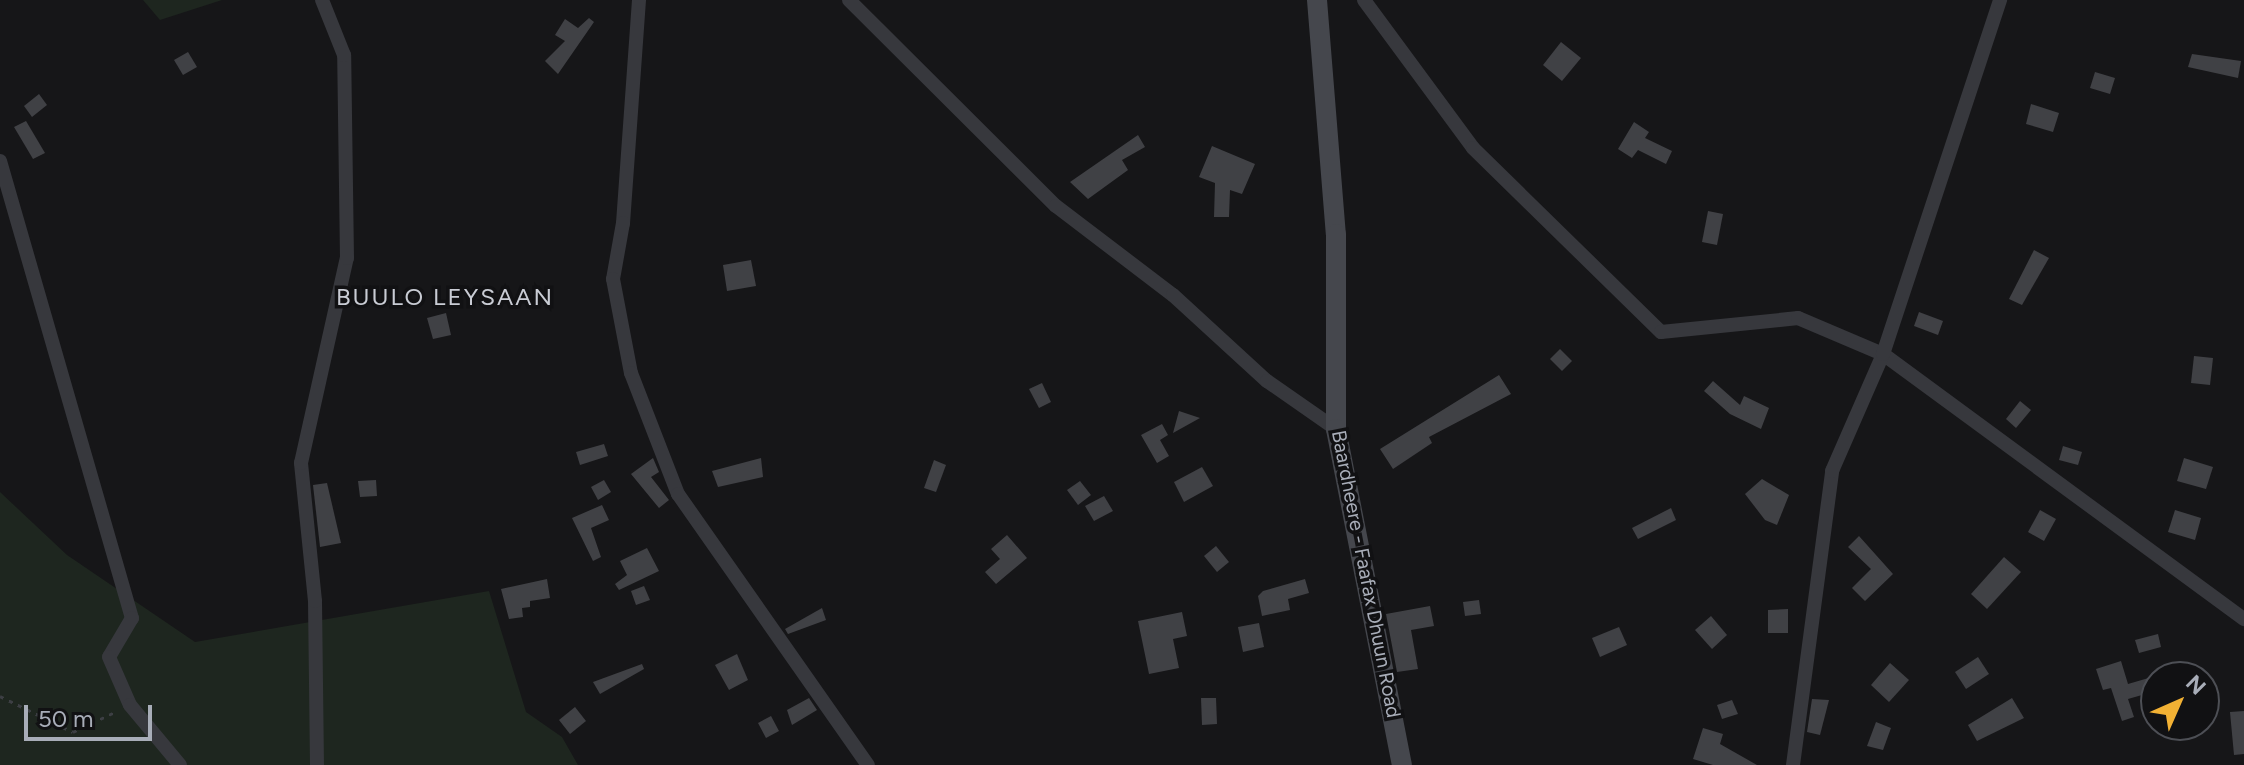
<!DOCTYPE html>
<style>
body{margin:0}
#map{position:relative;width:2244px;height:765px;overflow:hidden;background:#161618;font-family:Figtree,sans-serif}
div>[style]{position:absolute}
.green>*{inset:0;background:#1e261f}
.building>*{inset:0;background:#404145}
.path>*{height:3px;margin-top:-1.5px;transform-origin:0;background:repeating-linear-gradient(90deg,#3d3f44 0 4px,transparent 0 10px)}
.street>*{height:14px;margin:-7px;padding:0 7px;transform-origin:7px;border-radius:7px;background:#37383d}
.secondary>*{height:20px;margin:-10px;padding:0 10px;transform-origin:10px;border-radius:10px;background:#45474d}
span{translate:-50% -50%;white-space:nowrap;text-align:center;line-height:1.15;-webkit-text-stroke:7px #111113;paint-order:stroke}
.street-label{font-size:20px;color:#a8adb8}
.quarter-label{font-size:24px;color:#c9ccd4;letter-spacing:2px}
.north{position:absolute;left:2140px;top:661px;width:80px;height:80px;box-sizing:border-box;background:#111113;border:2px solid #4d4f55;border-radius:50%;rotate:45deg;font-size:22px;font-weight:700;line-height:32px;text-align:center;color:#a8adb8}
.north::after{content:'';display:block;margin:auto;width:28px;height:36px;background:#f2b134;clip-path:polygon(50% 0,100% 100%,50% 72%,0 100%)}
.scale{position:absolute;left:24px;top:705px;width:128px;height:36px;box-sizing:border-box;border:4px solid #a8adb8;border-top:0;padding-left:10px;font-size:24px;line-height:28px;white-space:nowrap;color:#a8adb8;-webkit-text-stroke:6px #111113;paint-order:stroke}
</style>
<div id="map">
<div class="green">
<div style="clip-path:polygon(143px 0,222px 0,160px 20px)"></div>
<div style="clip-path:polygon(0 492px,67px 555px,195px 642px,489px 591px,526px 712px,562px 737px,578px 765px,0 765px)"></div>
</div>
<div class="building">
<div style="clip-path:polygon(589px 18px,594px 22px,558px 74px,545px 61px,565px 41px,555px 35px,565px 19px,578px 28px)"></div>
<div style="clip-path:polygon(1561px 42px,1581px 58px,1562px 81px,1543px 65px)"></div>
<div style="clip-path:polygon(188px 52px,197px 67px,183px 75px,174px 60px)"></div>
<div style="clip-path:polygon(2192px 54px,2241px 61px,2238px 78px,2188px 67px)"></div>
<div style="clip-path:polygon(2095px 72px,2115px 78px,2110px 94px,2090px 88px)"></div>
<div style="clip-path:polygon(39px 94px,47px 105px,32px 117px,24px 106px)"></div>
<div style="clip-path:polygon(2031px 104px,2059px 113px,2053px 132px,2026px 124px)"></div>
<div style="clip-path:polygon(26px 121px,45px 153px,33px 159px,14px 127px)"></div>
<div style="clip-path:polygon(1634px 122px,1649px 132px,1645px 138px,1672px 151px,1666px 164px,1638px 150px,1632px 158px,1618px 149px)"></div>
<div style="clip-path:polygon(1138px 135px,1145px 147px,1122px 160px,1128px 170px,1088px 199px,1070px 182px)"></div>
<div style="clip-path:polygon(1212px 146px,1255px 164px,1242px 194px,1230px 190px,1229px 217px,1214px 217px,1215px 183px,1199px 177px)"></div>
<div style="clip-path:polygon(1708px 211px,1723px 214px,1717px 245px,1702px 242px)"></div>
<div style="clip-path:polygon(2034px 250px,2049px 258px,2022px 305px,2009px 299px)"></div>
<div style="clip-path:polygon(751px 260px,756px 286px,727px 291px,723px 265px)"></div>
<div style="clip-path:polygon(1919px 312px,1943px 321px,1938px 335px,1914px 326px)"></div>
<div style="clip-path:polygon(446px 313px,451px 335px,433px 339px,427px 318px)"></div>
<div style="clip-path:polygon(1560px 349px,1572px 361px,1562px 371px,1550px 359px)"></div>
<div style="clip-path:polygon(2194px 356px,2213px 358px,2210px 385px,2191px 383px)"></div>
<div style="clip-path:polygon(1499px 375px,1511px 394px,1429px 437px,1432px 443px,1393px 469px,1380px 449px)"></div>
<div style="clip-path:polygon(1713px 381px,1740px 405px,1744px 396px,1769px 408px,1761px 429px,1730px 414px,1704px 391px)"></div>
<div style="clip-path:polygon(1042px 383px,1051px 402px,1039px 408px,1029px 389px)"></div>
<div style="clip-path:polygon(2020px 401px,2031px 410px,2016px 428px,2006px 419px)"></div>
<div style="clip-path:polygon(1179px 411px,1200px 418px,1173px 433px)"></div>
<div style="clip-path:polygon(1162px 424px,1168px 435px,1160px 440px,1169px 456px,1157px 463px,1141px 435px)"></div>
<div style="clip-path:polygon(604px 444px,608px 456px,580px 465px,576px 452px)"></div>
<div style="clip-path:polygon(2063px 446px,2082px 452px,2078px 465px,2059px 460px)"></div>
<div style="clip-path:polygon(653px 458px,659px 472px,651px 477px,669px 500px,659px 508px,631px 474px)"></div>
<div style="clip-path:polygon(761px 458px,763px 477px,718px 487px,712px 471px)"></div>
<div style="clip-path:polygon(2184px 458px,2213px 467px,2206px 489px,2177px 481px)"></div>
<div style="clip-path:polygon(934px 460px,946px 465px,936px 492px,924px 488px)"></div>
<div style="clip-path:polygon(1202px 467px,1213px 486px,1184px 502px,1174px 482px)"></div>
<div style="clip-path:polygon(1762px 479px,1789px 495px,1777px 525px,1765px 520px,1745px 494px)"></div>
<div style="clip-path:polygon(376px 480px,377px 496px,360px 497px,358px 481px)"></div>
<div style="clip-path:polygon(604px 480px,611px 492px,598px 500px,591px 487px)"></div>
<div style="clip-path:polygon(1080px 481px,1091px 495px,1078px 505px,1067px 490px)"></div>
<div style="clip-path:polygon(327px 483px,341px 543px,320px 547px,313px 485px)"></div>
<div style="clip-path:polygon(1104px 496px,1113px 511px,1094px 521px,1085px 506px)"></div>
<div style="clip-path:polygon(602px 505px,609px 520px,591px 528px,601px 557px,593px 561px,572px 518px)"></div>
<div style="clip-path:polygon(1671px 508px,1676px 520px,1638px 539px,1632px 528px)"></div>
<div style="clip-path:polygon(2040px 510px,2056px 519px,2044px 541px,2028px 532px)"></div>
<div style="clip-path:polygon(2175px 510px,2201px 518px,2195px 540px,2168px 532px)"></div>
<div style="clip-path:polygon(1007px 535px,1027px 558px,996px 584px,985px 572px,1000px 559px,991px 549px)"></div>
<div style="clip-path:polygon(1859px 536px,1893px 574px,1865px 601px,1852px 588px,1871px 569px,1848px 547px)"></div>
<div style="clip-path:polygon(1216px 546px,1229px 562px,1217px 572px,1204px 556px)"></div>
<div style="clip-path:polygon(647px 548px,659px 571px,619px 590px,615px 584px,627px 575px,620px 561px)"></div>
<div style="clip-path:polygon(2004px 557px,2021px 572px,1987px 609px,1971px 594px)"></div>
<div style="clip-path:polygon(547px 579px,550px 598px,530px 601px,530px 607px,522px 608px,523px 617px,509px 619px,501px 589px)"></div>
<div style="clip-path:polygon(1305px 579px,1309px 593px,1288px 599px,1290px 610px,1262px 616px,1258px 596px,1263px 591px)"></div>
<div style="clip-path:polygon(644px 586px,650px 600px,636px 605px,631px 591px)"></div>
<div style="clip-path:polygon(1479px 600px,1481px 614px,1465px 616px,1463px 602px)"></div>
<div style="clip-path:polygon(1430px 606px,1434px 626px,1411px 630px,1418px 669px,1397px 672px,1386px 614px)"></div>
<div style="clip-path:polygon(822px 608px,826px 620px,788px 634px,785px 629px)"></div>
<div style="clip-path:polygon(1788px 609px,1788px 633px,1768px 633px,1768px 610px)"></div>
<div style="clip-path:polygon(1182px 612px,1187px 636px,1173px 639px,1179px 668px,1149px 674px,1138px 621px)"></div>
<div style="clip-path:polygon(1711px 616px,1727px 635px,1712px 649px,1695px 630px)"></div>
<div style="clip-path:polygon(1259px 623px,1264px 647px,1243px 652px,1238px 627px)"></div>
<div style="clip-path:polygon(1619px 627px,1627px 645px,1600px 657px,1592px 638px)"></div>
<div style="clip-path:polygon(2158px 634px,2161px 647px,2139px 653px,2135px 640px)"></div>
<div style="clip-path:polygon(737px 654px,748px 680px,729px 690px,715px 665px)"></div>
<div style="clip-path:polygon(1978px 657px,1989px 674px,1966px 689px,1955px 672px)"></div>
<div style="clip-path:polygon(2121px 661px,2128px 684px,2152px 677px,2156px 691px,2128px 699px,2134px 717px,2122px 721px,2111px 688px,2103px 690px,2096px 669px)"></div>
<div style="clip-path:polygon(1890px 663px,1909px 680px,1889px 702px,1871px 685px)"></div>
<div style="clip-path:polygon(642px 664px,644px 669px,600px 694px,593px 682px)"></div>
<div style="clip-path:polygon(809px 698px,817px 710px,792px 725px,787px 710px)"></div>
<div style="clip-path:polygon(1201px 698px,1216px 698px,1217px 724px,1202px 725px)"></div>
<div style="clip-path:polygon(2012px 698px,2024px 718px,1977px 741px,1968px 725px)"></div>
<div style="clip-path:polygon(1812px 699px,1829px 700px,1820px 735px,1807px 732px)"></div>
<div style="clip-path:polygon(1732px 700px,1738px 714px,1722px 719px,1717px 705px)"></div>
<div style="clip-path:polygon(575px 707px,586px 721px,570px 734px,559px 720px)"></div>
<div style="clip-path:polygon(2244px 711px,2244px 754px,2234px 755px,2230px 712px)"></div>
<div style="clip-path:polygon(771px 716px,779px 731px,766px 738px,758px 723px)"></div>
<div style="clip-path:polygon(1876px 722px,1891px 728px,1883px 750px,1867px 746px)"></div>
<div style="clip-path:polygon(1703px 728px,1723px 734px,1720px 744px,1757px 765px,1713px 765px,1693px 759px)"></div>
</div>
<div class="path">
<div style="left:0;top:696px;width:81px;rotate:26.3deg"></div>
<div style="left:73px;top:732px;width:47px;rotate:-25.5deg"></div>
</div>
<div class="street">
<div style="left:639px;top:0;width:224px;rotate:94.1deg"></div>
<div style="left:623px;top:223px;width:57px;rotate:100.1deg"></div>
<div style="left:613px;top:279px;width:96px;rotate:79.2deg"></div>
<div style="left:631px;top:373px;width:130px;rotate:68.8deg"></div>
<div style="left:678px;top:494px;width:331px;rotate:55deg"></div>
<div style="left:849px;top:0;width:292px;rotate:44.9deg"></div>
<div style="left:1056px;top:206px;width:147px;rotate:37.3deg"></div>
<div style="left:1173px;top:295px;width:127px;rotate:42.5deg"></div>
<div style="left:1267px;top:381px;width:84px;rotate:34.8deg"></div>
<div style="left:1364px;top:0;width:184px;rotate:53.6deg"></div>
<div style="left:1473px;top:148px;width:263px;rotate:44.4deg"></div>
<div style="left:1661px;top:332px;width:138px;rotate:-5.8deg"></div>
<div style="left:1798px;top:318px;width:92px;rotate:23deg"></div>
<div style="left:1883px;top:354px;width:448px;rotate:36.3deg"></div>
<div style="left:0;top:161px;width:476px;rotate:73.9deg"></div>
<div style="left:132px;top:618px;width:45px;rotate:120.5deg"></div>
<div style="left:109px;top:657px;width:52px;rotate:66.4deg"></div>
<div style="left:130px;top:705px;width:78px;rotate:50.2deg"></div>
<div style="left:317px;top:765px;width:164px;rotate:-90.7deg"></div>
<div style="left:315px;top:601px;width:139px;rotate:-95.8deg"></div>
<div style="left:301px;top:463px;width:210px;rotate:-77.4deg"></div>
<div style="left:347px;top:258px;width:203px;rotate:-90.8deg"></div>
<div style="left:344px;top:55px;width:59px;rotate:-111.8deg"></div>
<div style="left:1793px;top:765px;width:297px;rotate:-82.4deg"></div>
<div style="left:1832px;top:471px;width:128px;rotate:-66.4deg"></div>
<div style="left:1883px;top:354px;width:373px;rotate:-71.7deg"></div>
</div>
<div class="secondary">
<div style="left:1317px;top:0;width:235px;rotate:85.4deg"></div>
<div style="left:1336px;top:234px;width:195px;rotate:90deg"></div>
<div style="left:1336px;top:429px;width:342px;rotate:78.9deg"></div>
</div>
<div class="street-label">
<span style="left:1366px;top:574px;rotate:79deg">Baardheere - Faafax Dhuun Road</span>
</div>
<div class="quarter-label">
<span style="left:445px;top:297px">BUULO LEYSAAN</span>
</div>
<div class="north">N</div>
<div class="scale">50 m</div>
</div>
